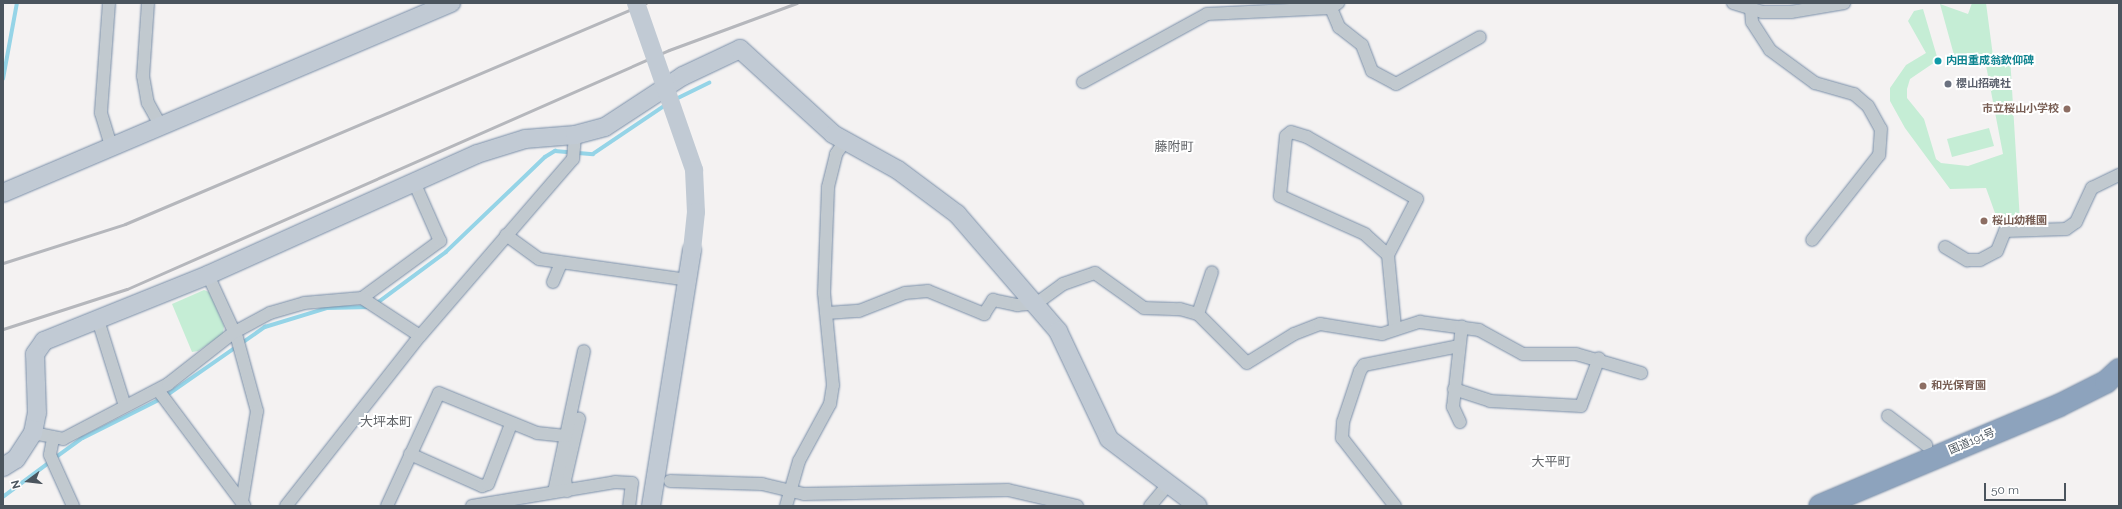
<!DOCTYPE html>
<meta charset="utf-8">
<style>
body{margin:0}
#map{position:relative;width:2122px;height:509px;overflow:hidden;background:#f4f2f2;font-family:Raleway,"Noto Sans JP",sans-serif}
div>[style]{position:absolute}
.green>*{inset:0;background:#c5edd5}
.stream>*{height:3.5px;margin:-1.75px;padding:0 1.75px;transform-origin:1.75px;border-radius:1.75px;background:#95d4e7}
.roads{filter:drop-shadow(0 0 1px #798ea8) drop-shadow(0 0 1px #798ea8)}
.street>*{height:12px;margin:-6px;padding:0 6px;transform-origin:6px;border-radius:6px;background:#c1c9cf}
.secondary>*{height:18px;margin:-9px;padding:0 9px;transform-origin:9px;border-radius:9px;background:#c1cad4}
.highway>*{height:22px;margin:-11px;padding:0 11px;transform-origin:11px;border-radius:11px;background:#8da3bd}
.rail>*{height:3px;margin:-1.5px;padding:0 1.5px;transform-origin:1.5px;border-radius:1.5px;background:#b5b7bc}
.secondary-bridge>*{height:18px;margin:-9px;padding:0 9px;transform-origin:9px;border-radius:9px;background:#c1cad4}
.dots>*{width:11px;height:11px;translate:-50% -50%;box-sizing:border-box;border:2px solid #fff;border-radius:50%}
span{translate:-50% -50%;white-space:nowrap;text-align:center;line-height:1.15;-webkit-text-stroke:4px #fff;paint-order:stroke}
.culture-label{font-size:11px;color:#0d838f;font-weight:700}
.left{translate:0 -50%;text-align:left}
.worship-label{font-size:11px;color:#5b616d;font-weight:700}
.education-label{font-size:11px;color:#785e54;font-weight:700}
.right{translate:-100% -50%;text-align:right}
.street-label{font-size:11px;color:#4b555e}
.quarter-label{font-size:13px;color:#5f6266}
.frame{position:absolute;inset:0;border:4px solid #4b555e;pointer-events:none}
.north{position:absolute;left:8px;top:461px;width:40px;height:40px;-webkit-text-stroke:3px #fff;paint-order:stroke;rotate:255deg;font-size:11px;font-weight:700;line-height:16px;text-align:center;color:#4b555e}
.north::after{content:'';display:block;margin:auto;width:14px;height:18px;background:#4b555e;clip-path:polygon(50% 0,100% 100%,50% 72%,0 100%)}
.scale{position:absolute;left:1984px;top:483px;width:82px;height:18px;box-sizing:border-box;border:2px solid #4b555e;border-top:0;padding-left:5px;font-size:12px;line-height:14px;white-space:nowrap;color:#4b555e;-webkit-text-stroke:3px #fff;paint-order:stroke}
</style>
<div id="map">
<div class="green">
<div style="clip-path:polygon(1972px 3px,1986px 3px,1993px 56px,2010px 56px,2020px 221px,2000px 227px,1986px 188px,1950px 189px,1905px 128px,1890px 101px,1890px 88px,1906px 65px,1926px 53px,1908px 21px,1914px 11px,1923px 9px,1938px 60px,1910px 79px,1907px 89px,1907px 98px,1924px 119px,1936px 159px,1941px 163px,1968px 166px,2003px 154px,1984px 55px,1954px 55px,1940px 4px,1968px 14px)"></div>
<div style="clip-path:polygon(1989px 128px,1994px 146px,1952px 157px,1947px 139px)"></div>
<div style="clip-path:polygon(204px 290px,209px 292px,224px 326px,223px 334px,198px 351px,192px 352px,172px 304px)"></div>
</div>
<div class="stream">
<div style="left:3px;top:79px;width:77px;rotate:-79.6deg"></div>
<div style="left:676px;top:99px;width:37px;rotate:-26deg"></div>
<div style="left:376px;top:304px;width:87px;rotate:-36.6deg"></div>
<div style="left:446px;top:252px;width:137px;rotate:-43.8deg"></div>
<div style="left:545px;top:157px;width:12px;rotate:-31deg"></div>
<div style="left:555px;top:151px;width:38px;rotate:5deg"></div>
<div style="left:593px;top:154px;width:89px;rotate:-34deg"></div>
<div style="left:166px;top:396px;width:121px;rotate:-34.9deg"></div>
<div style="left:265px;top:327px;width:65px;rotate:-17deg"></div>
<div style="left:327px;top:308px;width:43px;rotate:-1.3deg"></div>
<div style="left:55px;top:458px;width:34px;rotate:-36deg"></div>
<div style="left:83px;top:438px;width:87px;rotate:-26.6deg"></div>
<div style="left:3px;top:497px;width:59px;rotate:-36.7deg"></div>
</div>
<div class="roads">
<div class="street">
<div style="left:109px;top:3px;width:110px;rotate:94.2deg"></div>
<div style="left:101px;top:113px;width:34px;rotate:73deg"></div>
<div style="left:148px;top:3px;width:73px;rotate:93.9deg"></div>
<div style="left:143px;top:76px;width:27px;rotate:80deg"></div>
<div style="left:148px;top:103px;width:25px;rotate:61deg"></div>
<div style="left:1733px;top:3px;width:30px;rotate:17deg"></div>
<div style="left:1762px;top:12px;width:29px"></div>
<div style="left:1791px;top:12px;width:54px;rotate:-9.6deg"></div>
<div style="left:1331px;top:8px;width:21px;rotate:67deg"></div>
<div style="left:1339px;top:27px;width:29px;rotate:38deg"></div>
<div style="left:1362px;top:45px;width:28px;rotate:69deg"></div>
<div style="left:1372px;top:71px;width:27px;rotate:28deg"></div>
<div style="left:1396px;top:84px;width:96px;rotate:-29.2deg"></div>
<div style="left:1751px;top:10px;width:12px;rotate:85deg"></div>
<div style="left:1752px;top:22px;width:33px;rotate:57deg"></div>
<div style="left:1770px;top:50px;width:56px;rotate:36.3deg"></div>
<div style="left:1815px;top:83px;width:41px;rotate:15.8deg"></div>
<div style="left:1854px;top:94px;width:18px;rotate:41deg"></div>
<div style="left:1868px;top:106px;width:26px;rotate:61deg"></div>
<div style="left:1881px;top:129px;width:26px;rotate:94deg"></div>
<div style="left:1879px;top:155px;width:108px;rotate:128.2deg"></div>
<div style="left:1083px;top:82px;width:141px;rotate:-28.7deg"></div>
<div style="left:1207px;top:14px;width:124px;rotate:-2.8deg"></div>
<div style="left:1331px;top:8px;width:9px;rotate:-36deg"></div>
<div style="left:506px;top:235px;width:41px;rotate:36deg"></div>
<div style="left:539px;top:259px;width:150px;rotate:8deg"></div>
<div style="left:1945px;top:247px;width:26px;rotate:31deg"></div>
<div style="left:1967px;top:260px;width:13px"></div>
<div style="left:1980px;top:260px;width:19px;rotate:-28deg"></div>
<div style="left:1997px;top:251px;width:22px;rotate:-68deg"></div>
<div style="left:2005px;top:231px;width:61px;rotate:-1.9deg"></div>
<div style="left:2066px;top:229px;width:12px;rotate:-35deg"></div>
<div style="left:2076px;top:222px;width:38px;rotate:-65deg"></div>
<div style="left:2092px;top:188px;width:30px;rotate:-26deg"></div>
<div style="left:1388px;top:255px;width:31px;rotate:-138deg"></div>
<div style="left:1365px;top:234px;width:93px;rotate:-155.9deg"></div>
<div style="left:1280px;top:196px;width:60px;rotate:-84.3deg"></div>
<div style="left:1286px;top:136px;width:6px;rotate:-39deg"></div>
<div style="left:1291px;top:132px;width:17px;rotate:17deg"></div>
<div style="left:1307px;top:137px;width:126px;rotate:29.4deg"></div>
<div style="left:1417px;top:199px;width:63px;rotate:117.4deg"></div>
<div style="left:1388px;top:255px;width:73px;rotate:84.5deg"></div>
<div style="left:208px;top:275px;width:69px;rotate:65.3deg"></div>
<div style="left:237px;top:338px;width:76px;rotate:74.7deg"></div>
<div style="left:257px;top:411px;width:92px;rotate:99.4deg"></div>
<div style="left:553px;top:282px;width:21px;rotate:-67deg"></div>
<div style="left:362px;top:298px;width:97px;rotate:-36.2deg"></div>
<div style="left:440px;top:241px;width:64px;rotate:-113.8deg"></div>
<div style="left:827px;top:313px;width:32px;rotate:-4deg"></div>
<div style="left:859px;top:311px;width:49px;rotate:-21.4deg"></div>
<div style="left:905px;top:293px;width:23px;rotate:-5deg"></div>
<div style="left:928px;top:291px;width:61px;rotate:22.3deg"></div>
<div style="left:984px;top:314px;width:17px;rotate:-57deg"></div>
<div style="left:993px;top:300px;width:25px;rotate:12deg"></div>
<div style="left:1017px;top:305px;width:20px;rotate:-6deg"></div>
<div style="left:1037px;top:303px;width:32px;rotate:-36deg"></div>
<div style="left:1063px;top:284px;width:34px;rotate:-19deg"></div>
<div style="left:1095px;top:273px;width:60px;rotate:35.5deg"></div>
<div style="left:1144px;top:308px;width:36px;rotate:2deg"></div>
<div style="left:1180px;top:309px;width:19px;rotate:16deg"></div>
<div style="left:1198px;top:314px;width:69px;rotate:45deg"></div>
<div style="left:1247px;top:363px;width:55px;rotate:-31.7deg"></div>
<div style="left:1294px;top:334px;width:28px;rotate:-21deg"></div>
<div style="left:1320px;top:324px;width:63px;rotate:9.2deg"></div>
<div style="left:1382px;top:334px;width:40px;rotate:-18deg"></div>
<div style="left:1420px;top:322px;width:60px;rotate:7.7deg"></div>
<div style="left:1479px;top:330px;width:50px;rotate:28.6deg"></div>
<div style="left:1523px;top:354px;width:53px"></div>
<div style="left:1576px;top:354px;width:68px;rotate:16.3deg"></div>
<div style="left:1198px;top:314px;width:44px;rotate:-71.6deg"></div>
<div style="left:98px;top:320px;width:90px;rotate:72.6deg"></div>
<div style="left:1454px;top:389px;width:38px;rotate:18deg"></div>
<div style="left:1490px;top:401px;width:91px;rotate:3.1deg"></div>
<div style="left:1581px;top:406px;width:51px;rotate:-69.4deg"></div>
<div style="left:158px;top:390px;width:144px;rotate:53.2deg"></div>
<div style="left:1888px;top:416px;width:48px;rotate:37.3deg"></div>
<div style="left:1460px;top:422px;width:17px;rotate:-115deg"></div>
<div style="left:1453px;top:407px;width:81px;rotate:-83.7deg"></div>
<div style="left:33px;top:433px;width:31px;rotate:11deg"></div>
<div style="left:63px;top:439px;width:119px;rotate:-27.6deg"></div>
<div style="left:168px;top:384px;width:83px;rotate:-38.1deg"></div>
<div style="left:233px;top:333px;width:42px;rotate:-28.4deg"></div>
<div style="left:270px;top:313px;width:35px;rotate:-16deg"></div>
<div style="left:304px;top:303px;width:58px;rotate:-4.9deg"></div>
<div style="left:362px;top:298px;width:69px;rotate:33.2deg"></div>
<div style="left:53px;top:439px;width:16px;rotate:101deg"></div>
<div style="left:50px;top:455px;width:56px;rotate:65.7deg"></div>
<div style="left:410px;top:454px;width:79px;rotate:24deg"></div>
<div style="left:482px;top:486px;width:6px;rotate:-18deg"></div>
<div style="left:488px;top:484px;width:64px;rotate:-69deg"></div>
<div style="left:670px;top:481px;width:92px;rotate:1.9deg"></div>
<div style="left:762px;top:484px;width:43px;rotate:13.4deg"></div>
<div style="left:804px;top:494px;width:204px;rotate:-1.1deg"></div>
<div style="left:1008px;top:490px;width:71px;rotate:13.1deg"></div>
<div style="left:567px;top:491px;width:11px;rotate:-100deg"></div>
<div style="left:565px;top:480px;width:63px;rotate:-77.1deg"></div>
<div style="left:554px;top:492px;width:144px;rotate:-78deg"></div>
<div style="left:286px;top:506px;width:216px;rotate:-51.8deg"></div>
<div style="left:420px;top:336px;width:234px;rotate:-49.2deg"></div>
<div style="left:573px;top:159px;width:24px;rotate:-85deg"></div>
<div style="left:387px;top:506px;width:124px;rotate:-65.3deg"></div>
<div style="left:439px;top:393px;width:106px;rotate:22.2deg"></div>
<div style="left:537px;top:433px;width:29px;rotate:6deg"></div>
<div style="left:472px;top:506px;width:145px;rotate:-9.5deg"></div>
<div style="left:615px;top:482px;width:17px;rotate:3deg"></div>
<div style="left:632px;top:483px;width:23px;rotate:97deg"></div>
<div style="left:786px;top:506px;width:47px;rotate:-73.9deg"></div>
<div style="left:799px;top:461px;width:65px;rotate:-61.5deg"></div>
<div style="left:830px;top:404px;width:19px;rotate:-81deg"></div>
<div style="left:833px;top:385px;width:92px;rotate:-95.6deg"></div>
<div style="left:824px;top:293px;width:106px;rotate:-87.8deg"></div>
<div style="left:828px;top:187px;width:34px;rotate:-76deg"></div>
<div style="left:836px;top:154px;width:16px;rotate:-55deg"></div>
<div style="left:1150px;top:506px;width:26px;rotate:-50deg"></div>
<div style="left:1395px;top:506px;width:86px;rotate:-127.9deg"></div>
<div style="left:1342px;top:438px;width:16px;rotate:-86deg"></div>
<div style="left:1343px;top:422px;width:54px;rotate:-71.6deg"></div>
<div style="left:1360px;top:371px;width:7px;rotate:-56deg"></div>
<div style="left:1364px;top:365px;width:97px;rotate:-11.3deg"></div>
</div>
<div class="secondary">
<div style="left:3px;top:193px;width:487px;rotate:-23deg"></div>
<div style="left:3px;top:467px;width:15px;rotate:-32deg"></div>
<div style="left:16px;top:459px;width:31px;rotate:-57deg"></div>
<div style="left:33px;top:433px;width:20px;rotate:-79deg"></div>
<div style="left:37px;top:413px;width:59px;rotate:-91.9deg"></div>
<div style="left:35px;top:354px;width:16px;rotate:-55deg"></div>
<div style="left:44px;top:341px;width:177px;rotate:-21.9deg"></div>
<div style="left:208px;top:275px;width:295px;rotate:-24.2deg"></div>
<div style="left:477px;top:154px;width:50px;rotate:-17.4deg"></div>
<div style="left:525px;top:139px;width:50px;rotate:-4.6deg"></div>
<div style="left:575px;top:135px;width:31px;rotate:-15deg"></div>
<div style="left:605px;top:127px;width:93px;rotate:-33.2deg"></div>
<div style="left:683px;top:76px;width:63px;rotate:-25.3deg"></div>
<div style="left:740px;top:49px;width:126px;rotate:42.4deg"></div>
<div style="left:833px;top:134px;width:74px;rotate:29deg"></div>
<div style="left:898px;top:170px;width:74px;rotate:36.7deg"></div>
<div style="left:957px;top:214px;width:155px;rotate:49.2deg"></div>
<div style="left:1058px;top:331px;width:119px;rotate:64.7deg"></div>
<div style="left:1109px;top:439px;width:111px;rotate:37deg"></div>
<div style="left:651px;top:506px;width:259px;rotate:-80.9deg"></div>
</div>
<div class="highway">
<div style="left:1820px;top:506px;width:260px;rotate:-22.8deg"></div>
<div style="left:2060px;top:405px;width:51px;rotate:-26.6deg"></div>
<div style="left:2106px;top:382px;width:18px;rotate:-43deg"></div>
</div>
</div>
<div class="rail">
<div style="left:3px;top:263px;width:128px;rotate:-17.7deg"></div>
<div style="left:125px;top:224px;width:566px;rotate:-22.99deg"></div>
<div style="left:3px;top:329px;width:130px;rotate:-17.9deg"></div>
<div style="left:127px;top:289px;width:592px;rotate:-23.8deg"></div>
<div style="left:669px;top:50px;width:136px;rotate:-20.2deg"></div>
</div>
<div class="secondary-bridge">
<div style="left:636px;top:3px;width:177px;rotate:70.8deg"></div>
<div style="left:694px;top:170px;width:42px;rotate:87.3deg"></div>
<div style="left:696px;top:212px;width:38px;rotate:96deg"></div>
</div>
<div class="dots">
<div style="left:1938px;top:61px;background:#0f9aa8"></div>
<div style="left:1948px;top:84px;background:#6b7280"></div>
<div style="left:2067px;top:109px;background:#8d6e63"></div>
<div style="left:1984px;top:221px;background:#8d6e63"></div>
<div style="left:1923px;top:386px;background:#8d6e63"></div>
</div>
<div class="culture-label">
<span class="left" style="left:1946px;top:61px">内田重成翁欽仰碑</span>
</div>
<div class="worship-label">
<span class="left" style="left:1956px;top:84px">櫻山招魂社</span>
</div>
<div class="education-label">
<span class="right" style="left:2059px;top:109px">市立桜山小学校</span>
<span class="left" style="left:1992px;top:221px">桜山幼稚園</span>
<span class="left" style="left:1931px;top:386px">和光保育園</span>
</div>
<div class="street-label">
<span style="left:1972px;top:442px;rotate:-23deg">国道191号</span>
</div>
<div class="quarter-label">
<span style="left:1174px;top:147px">藤附町</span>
<span style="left:386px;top:422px">大坪本町</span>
<span style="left:1551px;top:462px">大平町</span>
</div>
<div class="frame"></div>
<div class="north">N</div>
<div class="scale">50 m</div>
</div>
